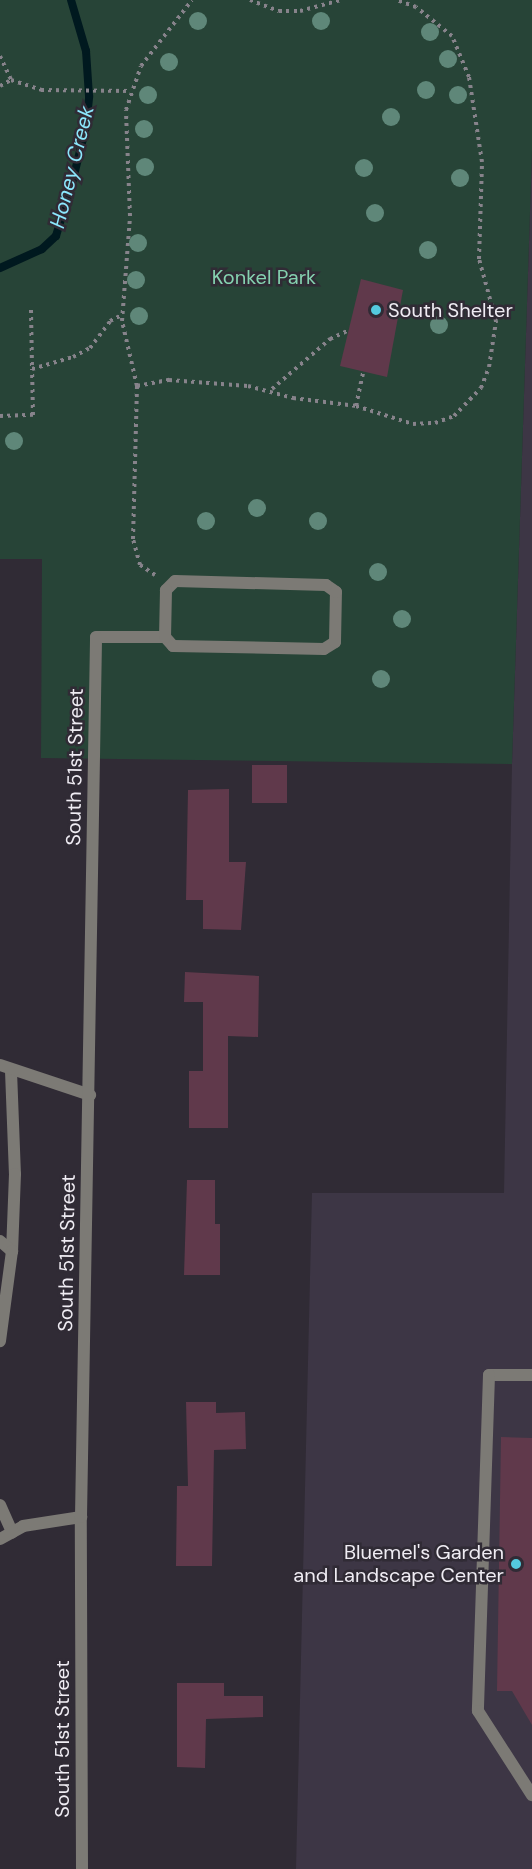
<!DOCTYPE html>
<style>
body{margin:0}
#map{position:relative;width:532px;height:1869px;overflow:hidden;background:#302b35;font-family:"DM Sans",sans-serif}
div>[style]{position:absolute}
.built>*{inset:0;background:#3d3645}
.green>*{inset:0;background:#274437}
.stream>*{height:8px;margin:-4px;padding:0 4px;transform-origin:4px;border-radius:4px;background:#00191f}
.building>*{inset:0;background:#60394b}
.path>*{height:4px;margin-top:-2px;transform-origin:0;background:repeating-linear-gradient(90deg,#87838b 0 3px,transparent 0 7.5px)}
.lane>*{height:12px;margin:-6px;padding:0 6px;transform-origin:6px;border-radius:6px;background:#7c7a75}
.street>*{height:12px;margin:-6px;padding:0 6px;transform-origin:6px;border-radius:6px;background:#7c7a75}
.trees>*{width:18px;height:18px;margin:-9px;border-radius:50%;background:#5f8779}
.dots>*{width:16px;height:16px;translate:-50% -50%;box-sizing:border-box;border:3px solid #302b35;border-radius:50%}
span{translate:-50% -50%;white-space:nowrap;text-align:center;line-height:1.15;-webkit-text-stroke:5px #302b35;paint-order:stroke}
.park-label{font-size:20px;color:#85d2b0}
.poi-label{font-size:20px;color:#efecf3}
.left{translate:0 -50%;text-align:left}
.right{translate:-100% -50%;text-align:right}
.street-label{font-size:20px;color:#efecf3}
.water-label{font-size:21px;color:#8ce7fd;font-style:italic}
</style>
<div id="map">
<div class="built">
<div style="clip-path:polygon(532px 150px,532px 1869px,296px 1869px,312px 1193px,504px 1193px,512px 764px)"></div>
</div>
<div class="green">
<div style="clip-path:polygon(0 0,532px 0,532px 150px,512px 764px,41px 758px,42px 559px,0 559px)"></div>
</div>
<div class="stream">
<div style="left:0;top:268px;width:46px;rotate:-24.3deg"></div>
<div style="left:42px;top:249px;width:19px;rotate:-43deg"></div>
<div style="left:56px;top:236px;width:59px;rotate:-73.4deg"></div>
<div style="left:73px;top:179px;width:54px;rotate:-76deg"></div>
<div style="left:86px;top:127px;width:31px;rotate:-84deg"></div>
<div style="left:89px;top:96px;width:45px;rotate:-93.8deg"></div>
<div style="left:86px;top:51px;width:53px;rotate:-106.4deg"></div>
</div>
<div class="building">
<div style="clip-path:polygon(361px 279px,403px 290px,387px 377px,340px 366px)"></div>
<div style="clip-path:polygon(252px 765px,287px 765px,287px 803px,252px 803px)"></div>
<div style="clip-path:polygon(229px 789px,229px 862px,246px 862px,241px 930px,203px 929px,203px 900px,186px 900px,188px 790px)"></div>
<div style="clip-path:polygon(185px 972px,259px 976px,258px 1037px,228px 1036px,228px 1128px,189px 1128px,189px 1071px,203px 1071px,203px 1002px,184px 1002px)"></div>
<div style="clip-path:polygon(187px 1180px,215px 1180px,215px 1224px,220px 1224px,220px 1275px,184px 1275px)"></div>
<div style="clip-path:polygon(186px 1402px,216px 1402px,216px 1413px,245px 1412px,246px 1449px,214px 1450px,212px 1566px,176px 1566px,177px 1486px,188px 1486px)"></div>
<div style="clip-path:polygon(501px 1437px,532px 1438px,532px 1725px,512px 1691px,497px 1691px)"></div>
<div style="clip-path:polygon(177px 1683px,224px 1683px,224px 1696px,263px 1696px,263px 1717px,206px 1719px,205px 1768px,177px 1767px)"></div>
</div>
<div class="path">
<div style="left:250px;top:0;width:31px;rotate:21deg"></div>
<div style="left:279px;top:11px;width:21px"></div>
<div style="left:300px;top:11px;width:42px;rotate:-15deg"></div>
<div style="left:0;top:56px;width:26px;rotate:65deg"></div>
<div style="left:11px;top:80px;width:32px;rotate:18deg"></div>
<div style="left:41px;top:90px;width:89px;rotate:0.6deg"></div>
<div style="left:0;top:86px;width:13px;rotate:-29deg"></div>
<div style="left:31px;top:310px;width:59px;rotate:89deg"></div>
<div style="left:137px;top:386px;width:33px;rotate:-11deg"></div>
<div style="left:169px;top:380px;width:79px;rotate:4.3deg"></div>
<div style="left:248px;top:386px;width:47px;rotate:14.9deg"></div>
<div style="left:293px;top:398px;width:64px;rotate:7.2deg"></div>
<div style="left:356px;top:406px;width:60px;rotate:17.5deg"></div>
<div style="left:413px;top:424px;width:22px;rotate:-3deg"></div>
<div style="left:435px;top:423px;width:20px;rotate:-20deg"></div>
<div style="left:454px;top:416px;width:39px;rotate:-46deg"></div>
<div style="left:481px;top:388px;width:22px;rotate:-69deg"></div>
<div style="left:489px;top:367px;width:47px;rotate:-81.3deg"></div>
<div style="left:496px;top:321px;width:64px;rotate:-105.3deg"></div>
<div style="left:479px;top:259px;width:97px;rotate:-88.2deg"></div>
<div style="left:482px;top:162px;width:86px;rotate:-98.7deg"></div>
<div style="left:469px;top:77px;width:44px;rotate:-112.5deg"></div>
<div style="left:452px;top:36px;width:46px;rotate:-141.1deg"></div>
<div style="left:416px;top:7px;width:20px;rotate:-160deg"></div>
<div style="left:272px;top:389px;width:77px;rotate:-40.8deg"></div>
<div style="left:330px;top:339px;width:21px;rotate:-25deg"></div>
<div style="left:356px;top:406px;width:35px;rotate:-78deg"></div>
<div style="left:0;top:416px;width:33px;rotate:-2deg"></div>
<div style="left:33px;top:415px;width:46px;rotate:-91.2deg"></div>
<div style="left:32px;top:369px;width:43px;rotate:-16.3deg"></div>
<div style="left:73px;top:357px;width:19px;rotate:-28deg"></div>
<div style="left:90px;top:348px;width:34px;rotate:-53deg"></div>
<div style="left:110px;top:321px;width:13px;rotate:-27deg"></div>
<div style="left:155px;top:575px;width:18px;rotate:-146deg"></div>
<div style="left:140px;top:565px;width:27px;rotate:-105deg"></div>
<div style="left:133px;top:539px;width:153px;rotate:-88.5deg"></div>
<div style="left:137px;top:386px;width:67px;rotate:-103deg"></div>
<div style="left:122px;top:321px;width:105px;rotate:-85.6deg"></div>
<div style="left:130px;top:216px;width:106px;rotate:-92.2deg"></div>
<div style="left:126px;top:110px;width:46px;rotate:-71.2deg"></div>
<div style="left:141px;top:66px;width:83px;rotate:-52.3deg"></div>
</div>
<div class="lane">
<div style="left:96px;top:637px;width:69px"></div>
<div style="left:165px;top:637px;width:12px;rotate:48deg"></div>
<div style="left:173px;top:646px;width:151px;rotate:1.1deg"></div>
<div style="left:324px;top:649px;width:13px;rotate:-32deg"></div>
<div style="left:335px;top:642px;width:50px;rotate:-88.9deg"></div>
<div style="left:336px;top:592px;width:12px;rotate:-145deg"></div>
<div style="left:326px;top:585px;width:151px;rotate:-178.5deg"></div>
<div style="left:175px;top:581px;width:13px;rotate:135deg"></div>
<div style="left:166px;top:590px;width:47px;rotate:91.2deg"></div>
<div style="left:11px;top:1071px;width:103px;rotate:87.8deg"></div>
<div style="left:15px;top:1174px;width:77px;rotate:92.2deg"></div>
<div style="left:0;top:1241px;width:16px;rotate:40deg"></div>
<div style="left:12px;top:1251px;width:91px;rotate:97.6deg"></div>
<div style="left:532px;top:1375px;width:43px;rotate:180deg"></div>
<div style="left:489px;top:1375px;width:336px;rotate:91.9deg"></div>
<div style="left:478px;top:1711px;width:100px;rotate:57.3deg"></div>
<div style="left:0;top:1505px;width:30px;rotate:66deg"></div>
<div style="left:0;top:1539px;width:26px;rotate:-29deg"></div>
<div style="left:23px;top:1526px;width:59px;rotate:-8.8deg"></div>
</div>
<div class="street">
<div style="left:0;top:1065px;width:95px;rotate:18.4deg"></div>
<div style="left:82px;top:1869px;width:352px;rotate:-90.2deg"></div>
<div style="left:81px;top:1517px;width:880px;rotate:-89.02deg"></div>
</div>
<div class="trees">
<div style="left:198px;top:21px"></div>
<div style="left:321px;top:21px"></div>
<div style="left:430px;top:32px"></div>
<div style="left:448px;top:59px"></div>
<div style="left:169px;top:62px"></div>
<div style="left:426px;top:90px"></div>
<div style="left:148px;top:95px"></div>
<div style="left:458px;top:95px"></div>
<div style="left:391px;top:117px"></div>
<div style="left:144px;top:129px"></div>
<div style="left:145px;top:167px"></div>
<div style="left:364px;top:168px"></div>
<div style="left:460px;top:178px"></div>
<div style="left:375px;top:213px"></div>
<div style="left:138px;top:243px"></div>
<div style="left:428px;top:250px"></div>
<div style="left:136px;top:280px"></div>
<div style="left:139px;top:316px"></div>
<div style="left:439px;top:325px"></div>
<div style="left:14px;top:441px"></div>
<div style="left:257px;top:508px"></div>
<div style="left:206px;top:521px"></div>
<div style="left:318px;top:521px"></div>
<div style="left:378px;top:572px"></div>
<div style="left:402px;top:619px"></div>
<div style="left:381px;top:679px"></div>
</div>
<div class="dots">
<div style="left:376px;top:310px;background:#54cade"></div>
<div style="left:516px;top:1564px;background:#54cade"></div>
</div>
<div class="park-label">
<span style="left:264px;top:277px">Konkel Park</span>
</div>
<div class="poi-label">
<span class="left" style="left:388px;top:310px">South Shelter</span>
<span class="right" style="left:504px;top:1564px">Bluemel's Garden<br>and Landscape Center</span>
</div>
<div class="street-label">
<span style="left:75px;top:767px;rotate:-89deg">South 51st Street</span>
<span style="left:67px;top:1253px;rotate:-89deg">South 51st Street</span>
<span style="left:62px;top:1739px;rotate:-90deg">South 51st Street</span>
</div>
<div class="water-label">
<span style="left:72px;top:167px;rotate:-76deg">Honey Creek</span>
</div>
</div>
